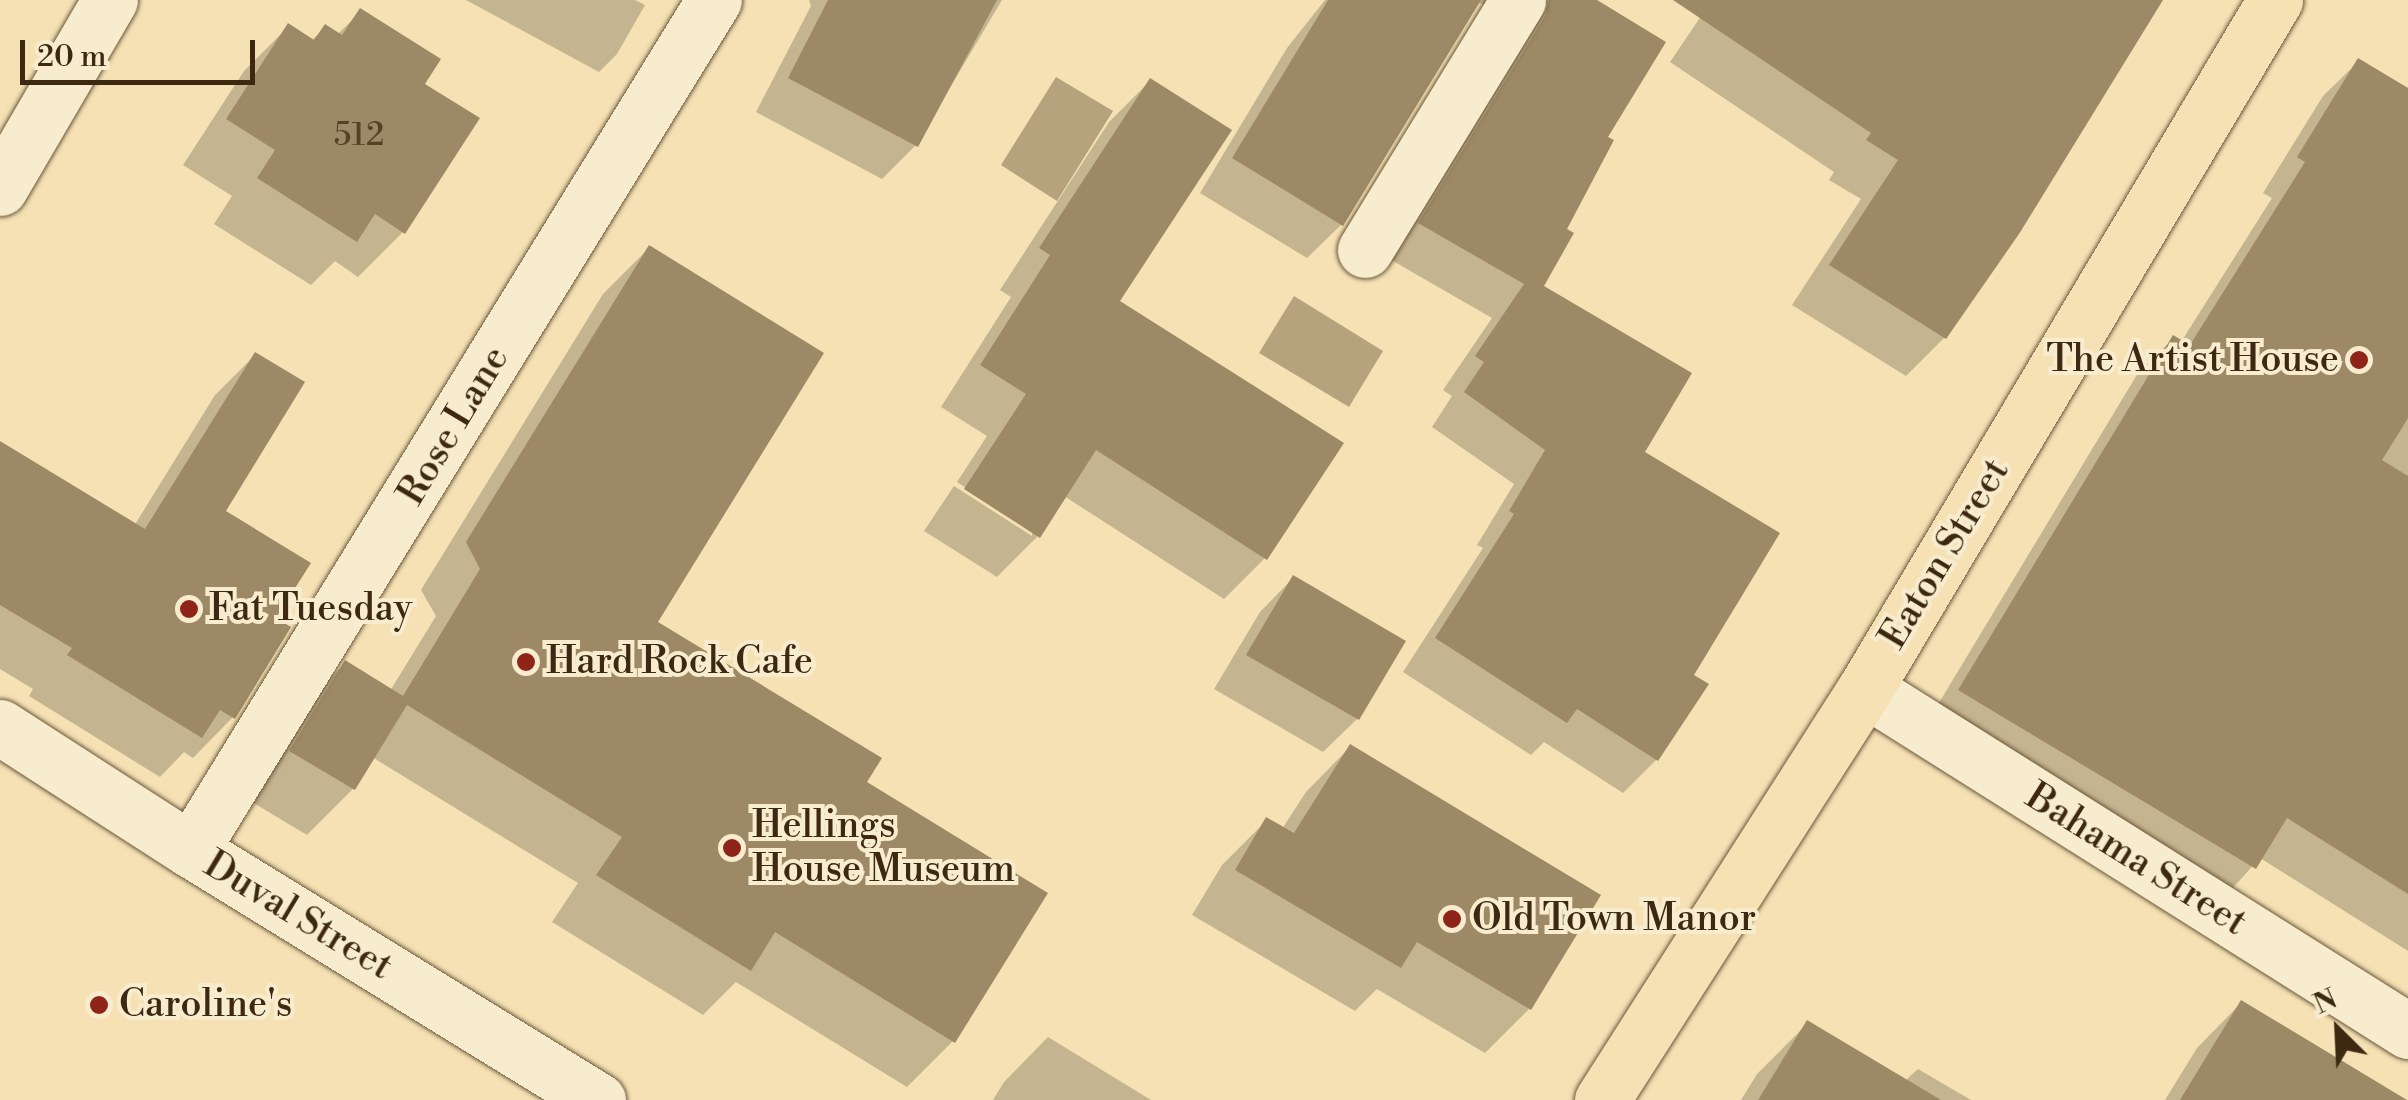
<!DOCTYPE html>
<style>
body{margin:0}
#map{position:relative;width:2408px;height:1100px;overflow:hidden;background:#f5e1b4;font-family:"Libre Bodoni",serif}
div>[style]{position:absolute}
.water>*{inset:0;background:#b6a27d}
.shadow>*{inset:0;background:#0003}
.building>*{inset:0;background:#9d8966}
.roads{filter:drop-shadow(0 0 2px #6b573a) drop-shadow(0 0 2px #6b573a)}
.pedestrian>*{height:55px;margin:-27.5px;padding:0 27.5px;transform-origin:27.5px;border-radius:27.5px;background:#f8ecce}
.minor>*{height:55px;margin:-27.5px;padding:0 27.5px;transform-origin:27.5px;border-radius:27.5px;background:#f8ecce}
.tertiary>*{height:55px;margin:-27.5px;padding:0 27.5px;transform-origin:27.5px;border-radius:27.5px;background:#f8ecce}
.primary>*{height:55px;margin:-27.5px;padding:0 27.5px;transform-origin:27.5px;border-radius:27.5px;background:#f5e1b4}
.dots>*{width:28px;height:28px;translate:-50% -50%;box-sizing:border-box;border:5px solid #f8ecce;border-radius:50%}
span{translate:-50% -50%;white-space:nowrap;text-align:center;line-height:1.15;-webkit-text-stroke:8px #f8ecce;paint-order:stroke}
.number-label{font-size:32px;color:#554126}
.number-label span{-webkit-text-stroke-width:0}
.poi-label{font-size:38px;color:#3d2911}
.right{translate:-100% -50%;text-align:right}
.left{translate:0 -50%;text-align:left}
.street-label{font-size:38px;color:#3d2911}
.north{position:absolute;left:2288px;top:980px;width:100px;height:100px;-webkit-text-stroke:8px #f8ecce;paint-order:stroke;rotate:336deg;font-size:28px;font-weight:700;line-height:40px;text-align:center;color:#3d2911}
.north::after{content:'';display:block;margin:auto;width:35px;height:45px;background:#3d2911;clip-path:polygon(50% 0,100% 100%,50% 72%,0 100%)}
.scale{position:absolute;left:20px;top:40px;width:235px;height:45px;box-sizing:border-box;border:5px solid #3d2911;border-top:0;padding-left:12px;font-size:30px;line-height:35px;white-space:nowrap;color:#3d2911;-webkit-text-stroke:8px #f8ecce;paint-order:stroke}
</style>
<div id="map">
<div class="water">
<div style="clip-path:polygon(1056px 77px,1113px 111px,1057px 201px,1001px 165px)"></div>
<div style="clip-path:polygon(1294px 296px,1383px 351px,1349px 407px,1259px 353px)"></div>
</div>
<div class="shadow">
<div style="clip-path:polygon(466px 0,635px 0,645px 5px,617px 54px,599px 72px)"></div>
<div style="clip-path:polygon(809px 0,1002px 0,916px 145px,882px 179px,756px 112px,811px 6px)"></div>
<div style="clip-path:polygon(1325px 0,1592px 0,1604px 138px,1540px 287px,1642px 453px,1691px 676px,1656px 760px,1623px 793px,1544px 742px,1531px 755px,1403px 672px,1483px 548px,1477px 545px,1514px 484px,1432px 427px,1452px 396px,1443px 390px,1492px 318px,1386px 257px,1500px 6px,1477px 3px,1341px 225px,1307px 258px,1200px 193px,1287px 48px)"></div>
<div style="clip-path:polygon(1712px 0,2160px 0,1945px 337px,1906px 376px,1792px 305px,1861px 199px,1829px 180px,1834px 172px,1670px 62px)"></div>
<div style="clip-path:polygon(361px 11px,403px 232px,358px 277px,335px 261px,311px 285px,214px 224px,232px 196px,183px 165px,244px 71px,289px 26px,311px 41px,326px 27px,337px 35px)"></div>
<div style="clip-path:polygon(2359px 61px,2408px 91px,2408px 951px,2260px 858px,2219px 903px,1925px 726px,2138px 373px,2174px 338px,2181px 342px,2272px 198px,2263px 193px,2323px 96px)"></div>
<div style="clip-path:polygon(1150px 81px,1117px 302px,1265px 558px,1224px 599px,1064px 496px,1038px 536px,997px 577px,924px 531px,954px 486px,1032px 536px,1032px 530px,957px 482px,987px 436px,941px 407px,1011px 297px,1000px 290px,1109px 122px)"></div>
<div style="clip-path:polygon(649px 248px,655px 622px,864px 783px,953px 1041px,907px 1087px,736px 982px,703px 1015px,552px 922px,578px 883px,372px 757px,353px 789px,307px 835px,245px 798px,299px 709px,345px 663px,390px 691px,436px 616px,421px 590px,603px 294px)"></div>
<div style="clip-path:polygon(255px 355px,223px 511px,233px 717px,193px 758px,184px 752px,160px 777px,29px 696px,33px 689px,0 669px,0 458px,134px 526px,215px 395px)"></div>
<div style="clip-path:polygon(1293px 578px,1357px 719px,1323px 752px,1214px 689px,1260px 612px)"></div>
<div style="clip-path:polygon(1350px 747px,1529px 1009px,1485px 1053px,1377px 989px,1355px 1011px,1192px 915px,1222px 865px,1267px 820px,1282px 829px,1306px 792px)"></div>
<div style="clip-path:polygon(2241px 1003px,2402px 1100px,2165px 1100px,2197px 1048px)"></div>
<div style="clip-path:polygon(1808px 1023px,1905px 1081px,1918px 1069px,1971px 1100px,1741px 1100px,1757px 1074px)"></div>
<div style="clip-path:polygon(1048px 1037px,1151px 1100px,993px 1100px,1004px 1082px)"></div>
</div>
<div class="building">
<div style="clip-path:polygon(828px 0,997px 0,918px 147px,788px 78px)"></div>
<div style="clip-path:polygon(1328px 0,1481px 0,1343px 226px,1232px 158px)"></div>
<div style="clip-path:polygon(1549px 0,1597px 0,1666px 42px,1608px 137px,1614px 140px,1567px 229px,1574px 233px,1544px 286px,1692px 373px,1645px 452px,1780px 533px,1694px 675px,1709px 684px,1658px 761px,1577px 709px,1567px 723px,1435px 638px,1514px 514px,1509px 511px,1545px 450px,1464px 392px,1484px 362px,1475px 356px,1524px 284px,1418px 223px,1545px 16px)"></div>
<div style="clip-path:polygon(1673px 0,2163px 0,2019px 234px,1946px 339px,1829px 265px,1898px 160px,1866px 140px,1871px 133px)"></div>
<div style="clip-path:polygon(360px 8px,441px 59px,425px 84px,480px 118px,405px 234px,375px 214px,357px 242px,257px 178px,275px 150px,226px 119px,288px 23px,314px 40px,325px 24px,342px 35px)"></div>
<div style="clip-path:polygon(2358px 58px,2408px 88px,2408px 418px,2382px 460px,2408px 476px,2408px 894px,2287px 818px,2256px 869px,1958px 690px,2173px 335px,2190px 345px,2305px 162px,2297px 157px)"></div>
<div style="clip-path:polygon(1150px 78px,1232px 130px,1120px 301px,1344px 443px,1267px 560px,1096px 450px,1040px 538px,964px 489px,1026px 394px,980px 365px,1050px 255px,1039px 248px)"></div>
<div style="clip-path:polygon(649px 245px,824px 353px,658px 622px,882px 758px,867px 782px,1048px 893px,955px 1043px,775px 932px,751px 971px,596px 875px,622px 837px,407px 705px,355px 790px,289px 751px,345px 660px,403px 696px,480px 569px,466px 542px)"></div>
<div style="clip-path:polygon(255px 352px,305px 382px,226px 511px,311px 563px,276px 618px,291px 627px,235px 719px,220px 710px,202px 738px,67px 655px,72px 648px,0 605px,0 441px,145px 529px)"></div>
<div style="clip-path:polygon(1293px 575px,1406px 641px,1359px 720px,1246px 655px)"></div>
<div style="clip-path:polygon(1350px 744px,1601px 895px,1531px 1010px,1417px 942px,1401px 968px,1235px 870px,1266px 817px,1294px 833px)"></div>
<div style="clip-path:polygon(2241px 1000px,2407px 1100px,2180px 1100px)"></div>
<div style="clip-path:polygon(1807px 1020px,1941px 1100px,1758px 1100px)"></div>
</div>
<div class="roads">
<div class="pedestrian">
<div style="left:1365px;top:250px;width:293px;rotate:-58.5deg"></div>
</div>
<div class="minor">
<div style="left:1865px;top:689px;width:642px;rotate:32.2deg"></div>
<div style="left:191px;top:850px;width:998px;rotate:-58.4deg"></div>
</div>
<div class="tertiary">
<div style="left:0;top:188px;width:218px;rotate:-59.7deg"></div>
<div style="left:0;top:727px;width:227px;rotate:32.8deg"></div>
<div style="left:191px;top:850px;width:478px;rotate:31.6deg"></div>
</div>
<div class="primary">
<div style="left:1602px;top:1100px;width:488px;rotate:-57.4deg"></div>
<div style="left:1865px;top:689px;width:802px;rotate:-59.24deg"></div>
</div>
</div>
<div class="dots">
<div style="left:2359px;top:360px;background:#8f2418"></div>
<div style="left:189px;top:609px;background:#8f2418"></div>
<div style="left:526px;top:662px;background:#8f2418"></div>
<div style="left:732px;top:848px;background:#8f2418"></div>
<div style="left:1452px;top:919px;background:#8f2418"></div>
<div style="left:99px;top:1005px;background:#8f2418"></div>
</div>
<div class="number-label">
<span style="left:359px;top:135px">512</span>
</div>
<div class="poi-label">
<span class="right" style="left:2339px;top:360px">The Artist House</span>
<span class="left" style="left:209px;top:609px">Fat Tuesday</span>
<span class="left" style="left:546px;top:662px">Hard Rock Cafe</span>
<span class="left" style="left:752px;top:848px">Hellings<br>House Museum</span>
<span class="left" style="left:1472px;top:919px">Old Town Manor</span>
<span class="left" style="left:119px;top:1005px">Caroline's</span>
</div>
<div class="street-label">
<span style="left:454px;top:426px;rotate:-59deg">Rose Lane</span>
<span style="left:1945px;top:554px;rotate:-59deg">Eaton Street</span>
<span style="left:2136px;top:860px;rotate:32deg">Bahama Street</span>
<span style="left:298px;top:916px;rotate:31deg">Duval Street</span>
</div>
<div class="north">N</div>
<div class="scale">20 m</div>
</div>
